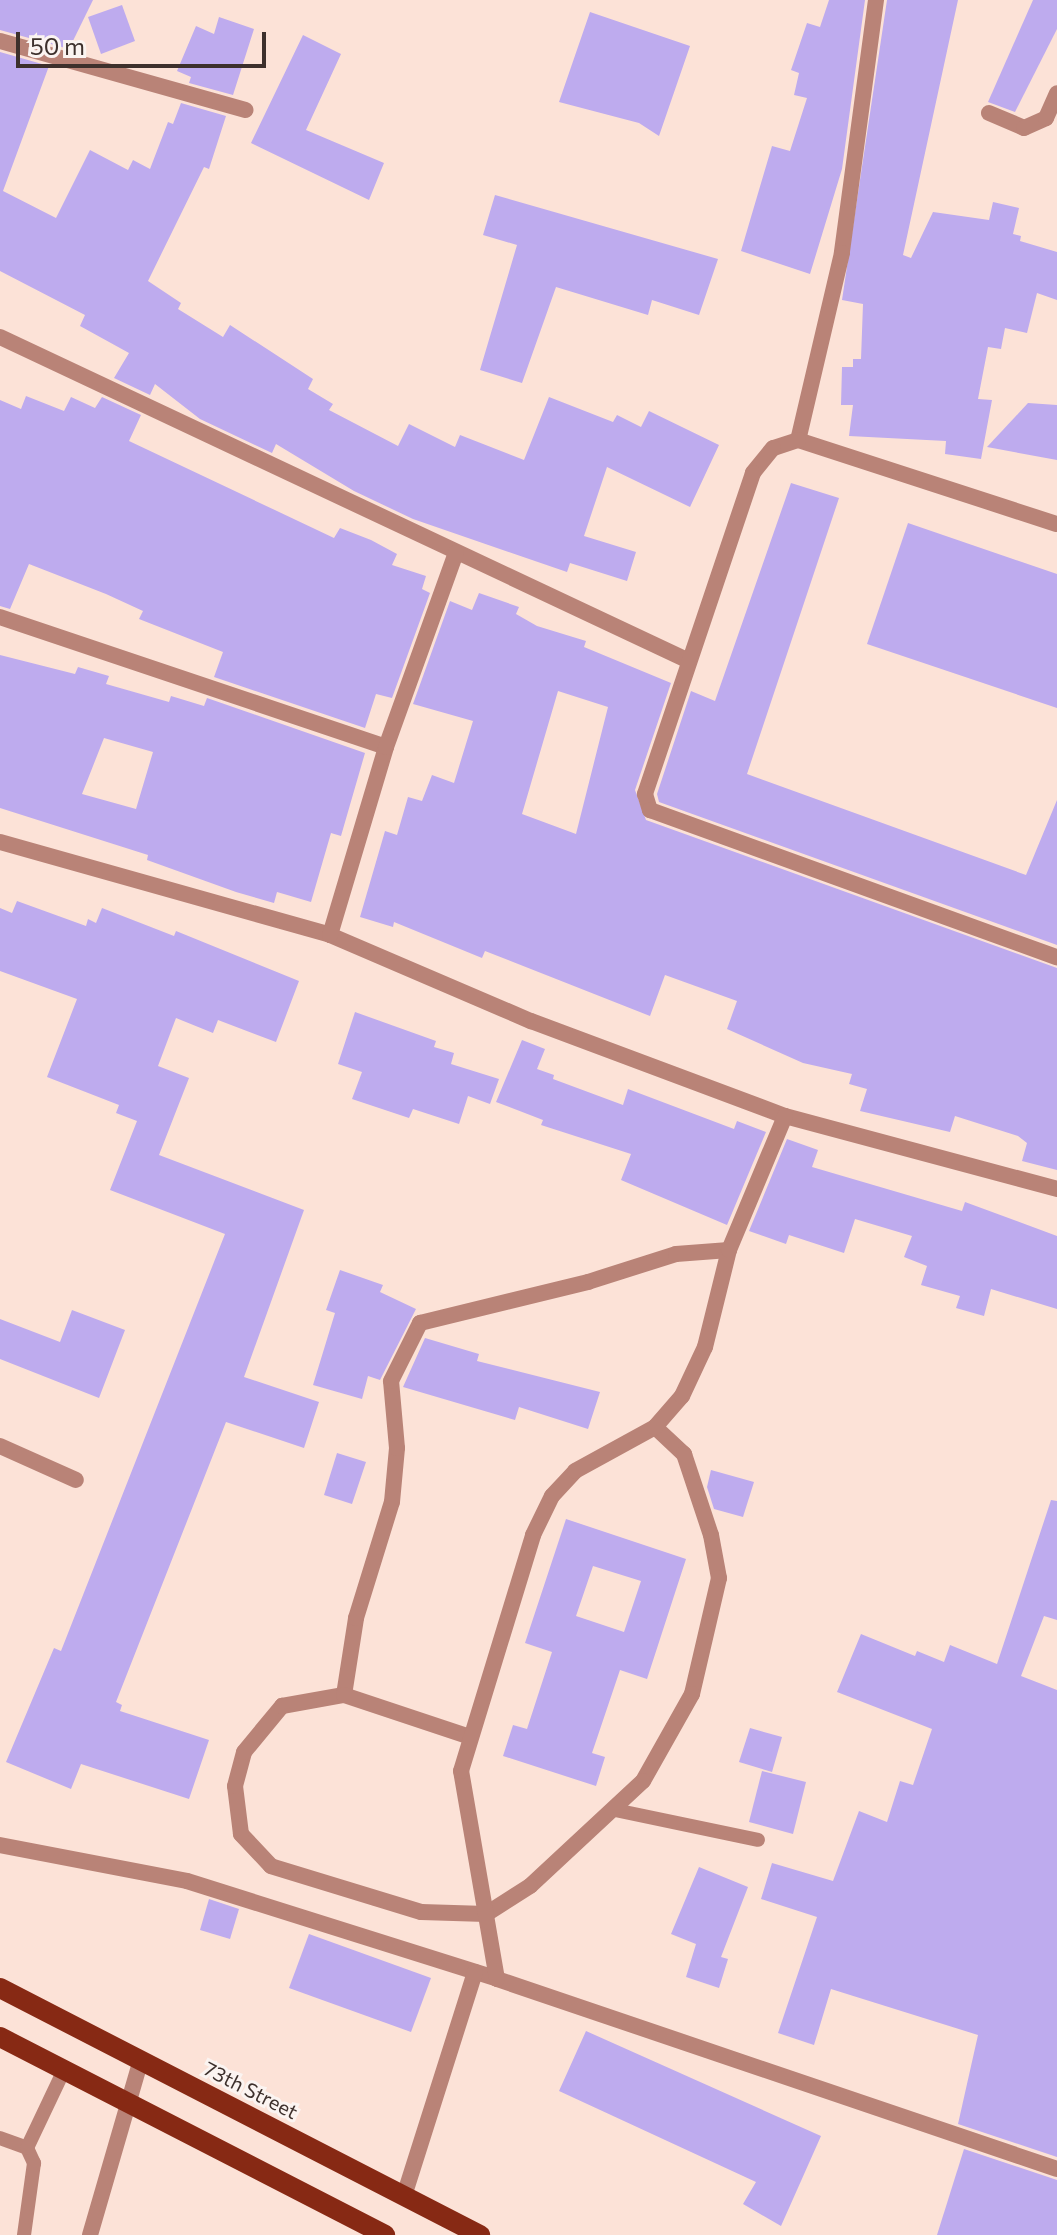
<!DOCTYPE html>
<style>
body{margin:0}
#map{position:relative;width:1057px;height:2235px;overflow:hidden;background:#fce2d7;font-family:Commissioner,sans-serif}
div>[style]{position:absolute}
.building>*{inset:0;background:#beabee}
.lane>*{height:14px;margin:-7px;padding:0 7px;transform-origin:7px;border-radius:7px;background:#b98377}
.street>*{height:16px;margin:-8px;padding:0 8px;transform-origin:8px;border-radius:8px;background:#b98377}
.primary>*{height:20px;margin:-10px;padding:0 10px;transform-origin:10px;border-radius:10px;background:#872914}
span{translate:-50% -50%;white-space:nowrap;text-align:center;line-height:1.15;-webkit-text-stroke:6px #fbf4f1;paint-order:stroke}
.street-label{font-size:20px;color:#3d302c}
.scale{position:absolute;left:16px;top:32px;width:250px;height:36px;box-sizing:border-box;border:4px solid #3d302c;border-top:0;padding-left:10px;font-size:24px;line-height:28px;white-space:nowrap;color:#3d302c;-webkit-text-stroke:6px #fbf4f1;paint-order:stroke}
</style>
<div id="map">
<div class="building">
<div style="clip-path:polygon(0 0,93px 0,69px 49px,0 30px)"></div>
<div style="clip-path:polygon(829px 0,865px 0,842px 169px,810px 274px,741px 251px,772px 146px,790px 151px,807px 98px,794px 95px,799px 73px,791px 70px,807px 23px,820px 27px)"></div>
<div style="clip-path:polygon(887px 0,958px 0,903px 255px,911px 258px,933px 212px,989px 220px,993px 202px,1019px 208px,1013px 234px,1021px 236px,1020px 241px,1057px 252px,1057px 300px,1037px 293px,1027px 333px,1005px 328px,1001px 349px,988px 347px,978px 399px,992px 400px,981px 459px,945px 454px,946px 441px,849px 436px,853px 405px,841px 405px,842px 367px,853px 367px,853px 359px,861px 359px,863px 304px,842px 300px)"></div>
<div style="clip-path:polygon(1033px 0,1057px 0,1057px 29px,1015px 112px,988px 102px)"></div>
<div style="clip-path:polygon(122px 5px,135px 41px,101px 54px,88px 17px)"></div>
<div style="clip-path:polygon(590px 12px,690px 46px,659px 136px,639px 123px,559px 102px)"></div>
<div style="clip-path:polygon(219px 17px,254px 29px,233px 95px,189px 83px,191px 77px,177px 71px,196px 26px,214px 34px)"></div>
<div style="clip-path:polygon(303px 35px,341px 54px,306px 130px,384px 163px,369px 200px,251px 143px)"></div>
<div style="clip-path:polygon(0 52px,49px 66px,3px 191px,56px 218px,90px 150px,128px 170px,133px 160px,150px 169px,168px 122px,173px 124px,181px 103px,226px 116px,209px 169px,204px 167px,148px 281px,181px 303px,178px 309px,223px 337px,230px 325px,313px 379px,308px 389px,333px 404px,329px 410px,398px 446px,409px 424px,455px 447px,460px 435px,524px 460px,549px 397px,613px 422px,617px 415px,641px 427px,649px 411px,719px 445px,690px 507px,607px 467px,584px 536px,636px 552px,627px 581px,570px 563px,567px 572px,413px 519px,354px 491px,276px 444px,272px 453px,200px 419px,155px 384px,150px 395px,114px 378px,129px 353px,80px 326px,85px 315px,0 271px)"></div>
<div style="clip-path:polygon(495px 195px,718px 259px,699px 315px,652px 300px,648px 315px,556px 287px,522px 383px,480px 370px,517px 245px,483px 235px)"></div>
<div style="clip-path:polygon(26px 396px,64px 411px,71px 397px,95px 408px,102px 397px,141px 415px,129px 441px,334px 538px,340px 528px,371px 540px,397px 554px,392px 565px,426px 576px,422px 589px,430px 593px,392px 698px,376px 694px,365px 728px,214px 677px,223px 652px,139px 619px,143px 611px,106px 594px,29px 564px,10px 609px,0 606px,0 400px,21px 409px)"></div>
<div style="clip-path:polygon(1028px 403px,1057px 405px,1057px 460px,987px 447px)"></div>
<div style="clip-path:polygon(791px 483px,839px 498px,747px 774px,1026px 875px,1057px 800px,1057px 945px,659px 802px,657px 794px,691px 691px,715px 701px)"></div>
<div style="clip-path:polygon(908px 523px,1057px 574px,1057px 708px,867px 644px)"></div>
<div style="clip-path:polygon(evenodd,479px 593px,519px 607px,516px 614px,537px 626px,586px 641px,584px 647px,671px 683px,635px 790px,646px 820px,1057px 968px,1057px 1170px,1022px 1161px,1027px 1143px,1018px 1136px,955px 1116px,950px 1132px,860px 1111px,867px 1089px,849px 1084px,852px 1074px,803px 1063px,727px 1029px,737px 1001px,665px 975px,650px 1016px,485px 951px,482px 958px,394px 922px,393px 927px,360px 917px,385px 831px,397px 835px,408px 797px,422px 801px,432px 775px,454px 783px,473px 721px,413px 704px,450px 601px,472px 610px,479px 593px,558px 691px,608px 707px,576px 834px,522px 814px,558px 691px)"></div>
<div style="clip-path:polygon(evenodd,0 655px,75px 674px,78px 667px,109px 676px,106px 684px,169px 702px,171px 696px,204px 706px,207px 698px,365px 753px,341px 836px,331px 833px,311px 902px,277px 892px,274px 903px,236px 892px,147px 860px,148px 855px,0 808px,0 655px,104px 738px,153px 752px,136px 809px,82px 794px,104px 738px)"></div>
<div style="clip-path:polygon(17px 901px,86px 926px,88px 919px,96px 923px,102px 908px,174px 936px,176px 931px,299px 981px,276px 1042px,218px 1020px,213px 1033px,176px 1018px,158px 1066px,189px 1078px,159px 1155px,304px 1210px,244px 1377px,319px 1402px,304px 1448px,226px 1422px,116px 1702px,122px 1705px,120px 1711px,209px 1740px,189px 1799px,81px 1764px,71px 1789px,6px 1762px,54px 1648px,61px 1651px,225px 1234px,110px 1190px,137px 1121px,116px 1113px,119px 1105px,47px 1077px,77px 999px,0 971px,0 908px,12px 913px)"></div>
<div style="clip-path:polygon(355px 1012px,436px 1041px,434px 1047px,454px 1053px,451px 1064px,499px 1079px,490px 1104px,468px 1096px,459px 1124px,413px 1109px,409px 1118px,352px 1099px,362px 1072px,338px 1064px)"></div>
<div style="clip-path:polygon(522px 1040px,545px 1049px,537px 1069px,554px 1075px,553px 1079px,623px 1105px,628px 1089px,734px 1129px,737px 1121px,766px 1132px,727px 1225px,621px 1180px,631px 1154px,541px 1125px,543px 1120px,496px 1102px)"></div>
<div style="clip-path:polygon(787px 1139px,818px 1150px,812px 1167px,962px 1211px,965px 1202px,1057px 1236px,1057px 1309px,991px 1289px,984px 1316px,956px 1308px,960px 1296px,921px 1285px,927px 1266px,904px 1257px,912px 1236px,855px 1219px,844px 1253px,789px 1235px,786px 1244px,749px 1231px)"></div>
<div style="clip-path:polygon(340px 1270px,383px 1285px,380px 1292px,416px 1309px,380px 1380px,368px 1376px,362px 1399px,313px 1385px,335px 1313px,326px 1310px)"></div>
<div style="clip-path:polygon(72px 1310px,125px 1330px,99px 1398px,0 1359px,0 1319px,60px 1342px)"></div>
<div style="clip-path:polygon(425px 1338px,479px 1354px,477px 1361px,600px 1392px,588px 1429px,519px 1407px,515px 1420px,403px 1387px)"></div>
<div style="clip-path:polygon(337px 1453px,366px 1462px,352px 1504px,324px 1495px)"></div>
<div style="clip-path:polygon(711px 1470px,754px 1482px,743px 1517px,714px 1509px,707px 1487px)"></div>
<div style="clip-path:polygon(1051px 1500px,1057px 1501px,1057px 1620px,1044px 1616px,1021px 1676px,1057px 1690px,1057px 2157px,958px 2124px,978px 2035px,831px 1989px,814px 2045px,778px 2033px,817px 1917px,761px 1899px,772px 1863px,833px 1881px,859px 1811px,887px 1822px,900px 1781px,913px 1785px,932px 1729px,837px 1692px,861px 1634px,915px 1656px,917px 1651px,944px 1662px,950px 1645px,997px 1664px)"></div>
<div style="clip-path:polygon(evenodd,566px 1519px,686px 1559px,647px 1679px,620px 1670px,592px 1753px,605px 1757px,596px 1786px,503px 1756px,513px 1725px,527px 1729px,552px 1652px,525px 1643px,566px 1519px,593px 1566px,641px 1581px,624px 1632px,576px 1616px,593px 1566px)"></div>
<div style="clip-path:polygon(750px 1728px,782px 1737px,772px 1772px,739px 1762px)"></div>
<div style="clip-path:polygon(762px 1771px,806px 1782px,793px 1834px,749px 1822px)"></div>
<div style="clip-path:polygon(699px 1867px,748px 1887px,721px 1957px,728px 1959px,719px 1988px,686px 1977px,696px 1944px,671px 1934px)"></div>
<div style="clip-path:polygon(209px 1899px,239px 1909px,230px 1939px,200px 1930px)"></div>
<div style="clip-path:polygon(309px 1934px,431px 1978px,411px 2032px,289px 1988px)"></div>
<div style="clip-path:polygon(586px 2031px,821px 2136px,781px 2226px,743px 2204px,756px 2182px,559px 2091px)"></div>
<div style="clip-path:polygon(964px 2149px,1057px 2180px,1057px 2235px,937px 2235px)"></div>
</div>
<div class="lane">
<div style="left:615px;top:1810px;width:146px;rotate:11.8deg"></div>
<div style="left:0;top:2138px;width:29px;rotate:20deg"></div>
<div style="left:27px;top:2148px;width:17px;rotate:65deg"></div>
<div style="left:34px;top:2163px;width:73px;rotate:97.9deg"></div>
<div style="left:27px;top:2148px;width:89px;rotate:-64.6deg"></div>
</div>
<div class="street">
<div style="left:876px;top:0;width:255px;rotate:97.7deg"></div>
<div style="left:842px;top:253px;width:192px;rotate:103.2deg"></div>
<div style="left:798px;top:440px;width:272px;rotate:18deg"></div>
<div style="left:0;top:41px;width:255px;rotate:15.7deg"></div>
<div style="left:989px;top:113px;width:38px;rotate:23deg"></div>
<div style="left:1024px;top:128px;width:24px;rotate:-24deg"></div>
<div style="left:1046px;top:118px;width:27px;rotate:-66deg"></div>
<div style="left:0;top:337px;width:759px;rotate:25.18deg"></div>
<div style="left:798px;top:440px;width:26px;rotate:162deg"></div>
<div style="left:773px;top:448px;width:32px;rotate:129deg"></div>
<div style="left:753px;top:473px;width:339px;rotate:108.6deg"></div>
<div style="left:645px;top:794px;width:17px;rotate:73deg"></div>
<div style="left:650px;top:810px;width:433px;rotate:19.9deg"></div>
<div style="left:0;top:617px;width:407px;rotate:18.6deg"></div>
<div style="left:0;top:842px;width:343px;rotate:15.7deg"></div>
<div style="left:330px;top:935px;width:219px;rotate:23.2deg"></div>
<div style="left:531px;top:1021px;width:271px;rotate:20.5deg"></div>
<div style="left:785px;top:1116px;width:282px;rotate:15deg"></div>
<div style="left:330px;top:935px;width:196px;rotate:-73.4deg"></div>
<div style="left:386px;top:747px;width:206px;rotate:-70.2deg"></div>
<div style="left:655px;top:1427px;width:40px;rotate:43deg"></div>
<div style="left:684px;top:1454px;width:85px;rotate:71.6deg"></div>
<div style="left:711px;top:1535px;width:44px;rotate:79.5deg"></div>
<div style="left:719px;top:1578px;width:119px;rotate:103.1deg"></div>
<div style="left:692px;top:1694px;width:100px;rotate:119.4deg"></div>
<div style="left:643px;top:1781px;width:154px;rotate:137.1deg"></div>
<div style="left:530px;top:1886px;width:52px;rotate:147.5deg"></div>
<div style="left:486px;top:1914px;width:65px;rotate:-178.2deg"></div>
<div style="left:421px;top:1912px;width:157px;rotate:-163deg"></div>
<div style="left:271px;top:1866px;width:44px;rotate:-133.2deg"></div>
<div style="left:241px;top:1834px;width:48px;rotate:-97.1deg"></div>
<div style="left:235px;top:1786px;width:35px;rotate:-75deg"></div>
<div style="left:244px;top:1752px;width:60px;rotate:-50.4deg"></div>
<div style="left:282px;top:1706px;width:63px;rotate:-10.1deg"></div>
<div style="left:344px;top:1695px;width:78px;rotate:-81.1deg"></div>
<div style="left:356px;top:1618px;width:121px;rotate:-72.8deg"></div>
<div style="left:392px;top:1502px;width:54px;rotate:-84.7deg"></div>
<div style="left:397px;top:1448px;width:67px;rotate:-95.1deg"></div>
<div style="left:391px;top:1381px;width:65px;rotate:-63.4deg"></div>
<div style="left:420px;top:1323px;width:173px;rotate:-13.7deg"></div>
<div style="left:588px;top:1282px;width:92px;rotate:-17.7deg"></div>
<div style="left:676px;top:1254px;width:53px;rotate:-4.3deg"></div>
<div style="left:0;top:1446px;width:83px;rotate:24.1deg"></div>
<div style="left:344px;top:1695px;width:133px;rotate:18.4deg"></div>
<div style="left:0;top:1845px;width:190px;rotate:10.9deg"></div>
<div style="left:187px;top:1881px;width:325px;rotate:17.5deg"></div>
<div style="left:497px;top:1979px;width:591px;rotate:18.74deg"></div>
<div style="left:497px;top:1979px;width:211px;rotate:-99.8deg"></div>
<div style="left:461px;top:1771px;width:247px;rotate:-73deg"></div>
<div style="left:533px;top:1535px;width:43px;rotate:-64deg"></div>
<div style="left:552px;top:1496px;width:34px;rotate:-47deg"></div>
<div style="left:575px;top:1471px;width:91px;rotate:-28.8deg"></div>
<div style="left:655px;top:1427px;width:41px;rotate:-48.9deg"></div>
<div style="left:682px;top:1396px;width:54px;rotate:-64.9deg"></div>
<div style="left:705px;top:1347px;width:100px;rotate:-76.1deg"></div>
<div style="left:729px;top:1250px;width:145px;rotate:-67.3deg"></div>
<div style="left:404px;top:2196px;width:235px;rotate:-72.4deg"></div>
<div style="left:90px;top:2235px;width:182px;rotate:-73.8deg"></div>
</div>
<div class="primary">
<div style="left:0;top:1988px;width:540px;rotate:27.23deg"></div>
<div style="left:0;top:2037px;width:433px;rotate:27.2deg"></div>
</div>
<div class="street-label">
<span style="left:251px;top:2090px;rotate:27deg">73th Street</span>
</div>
<div class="scale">50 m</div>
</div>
